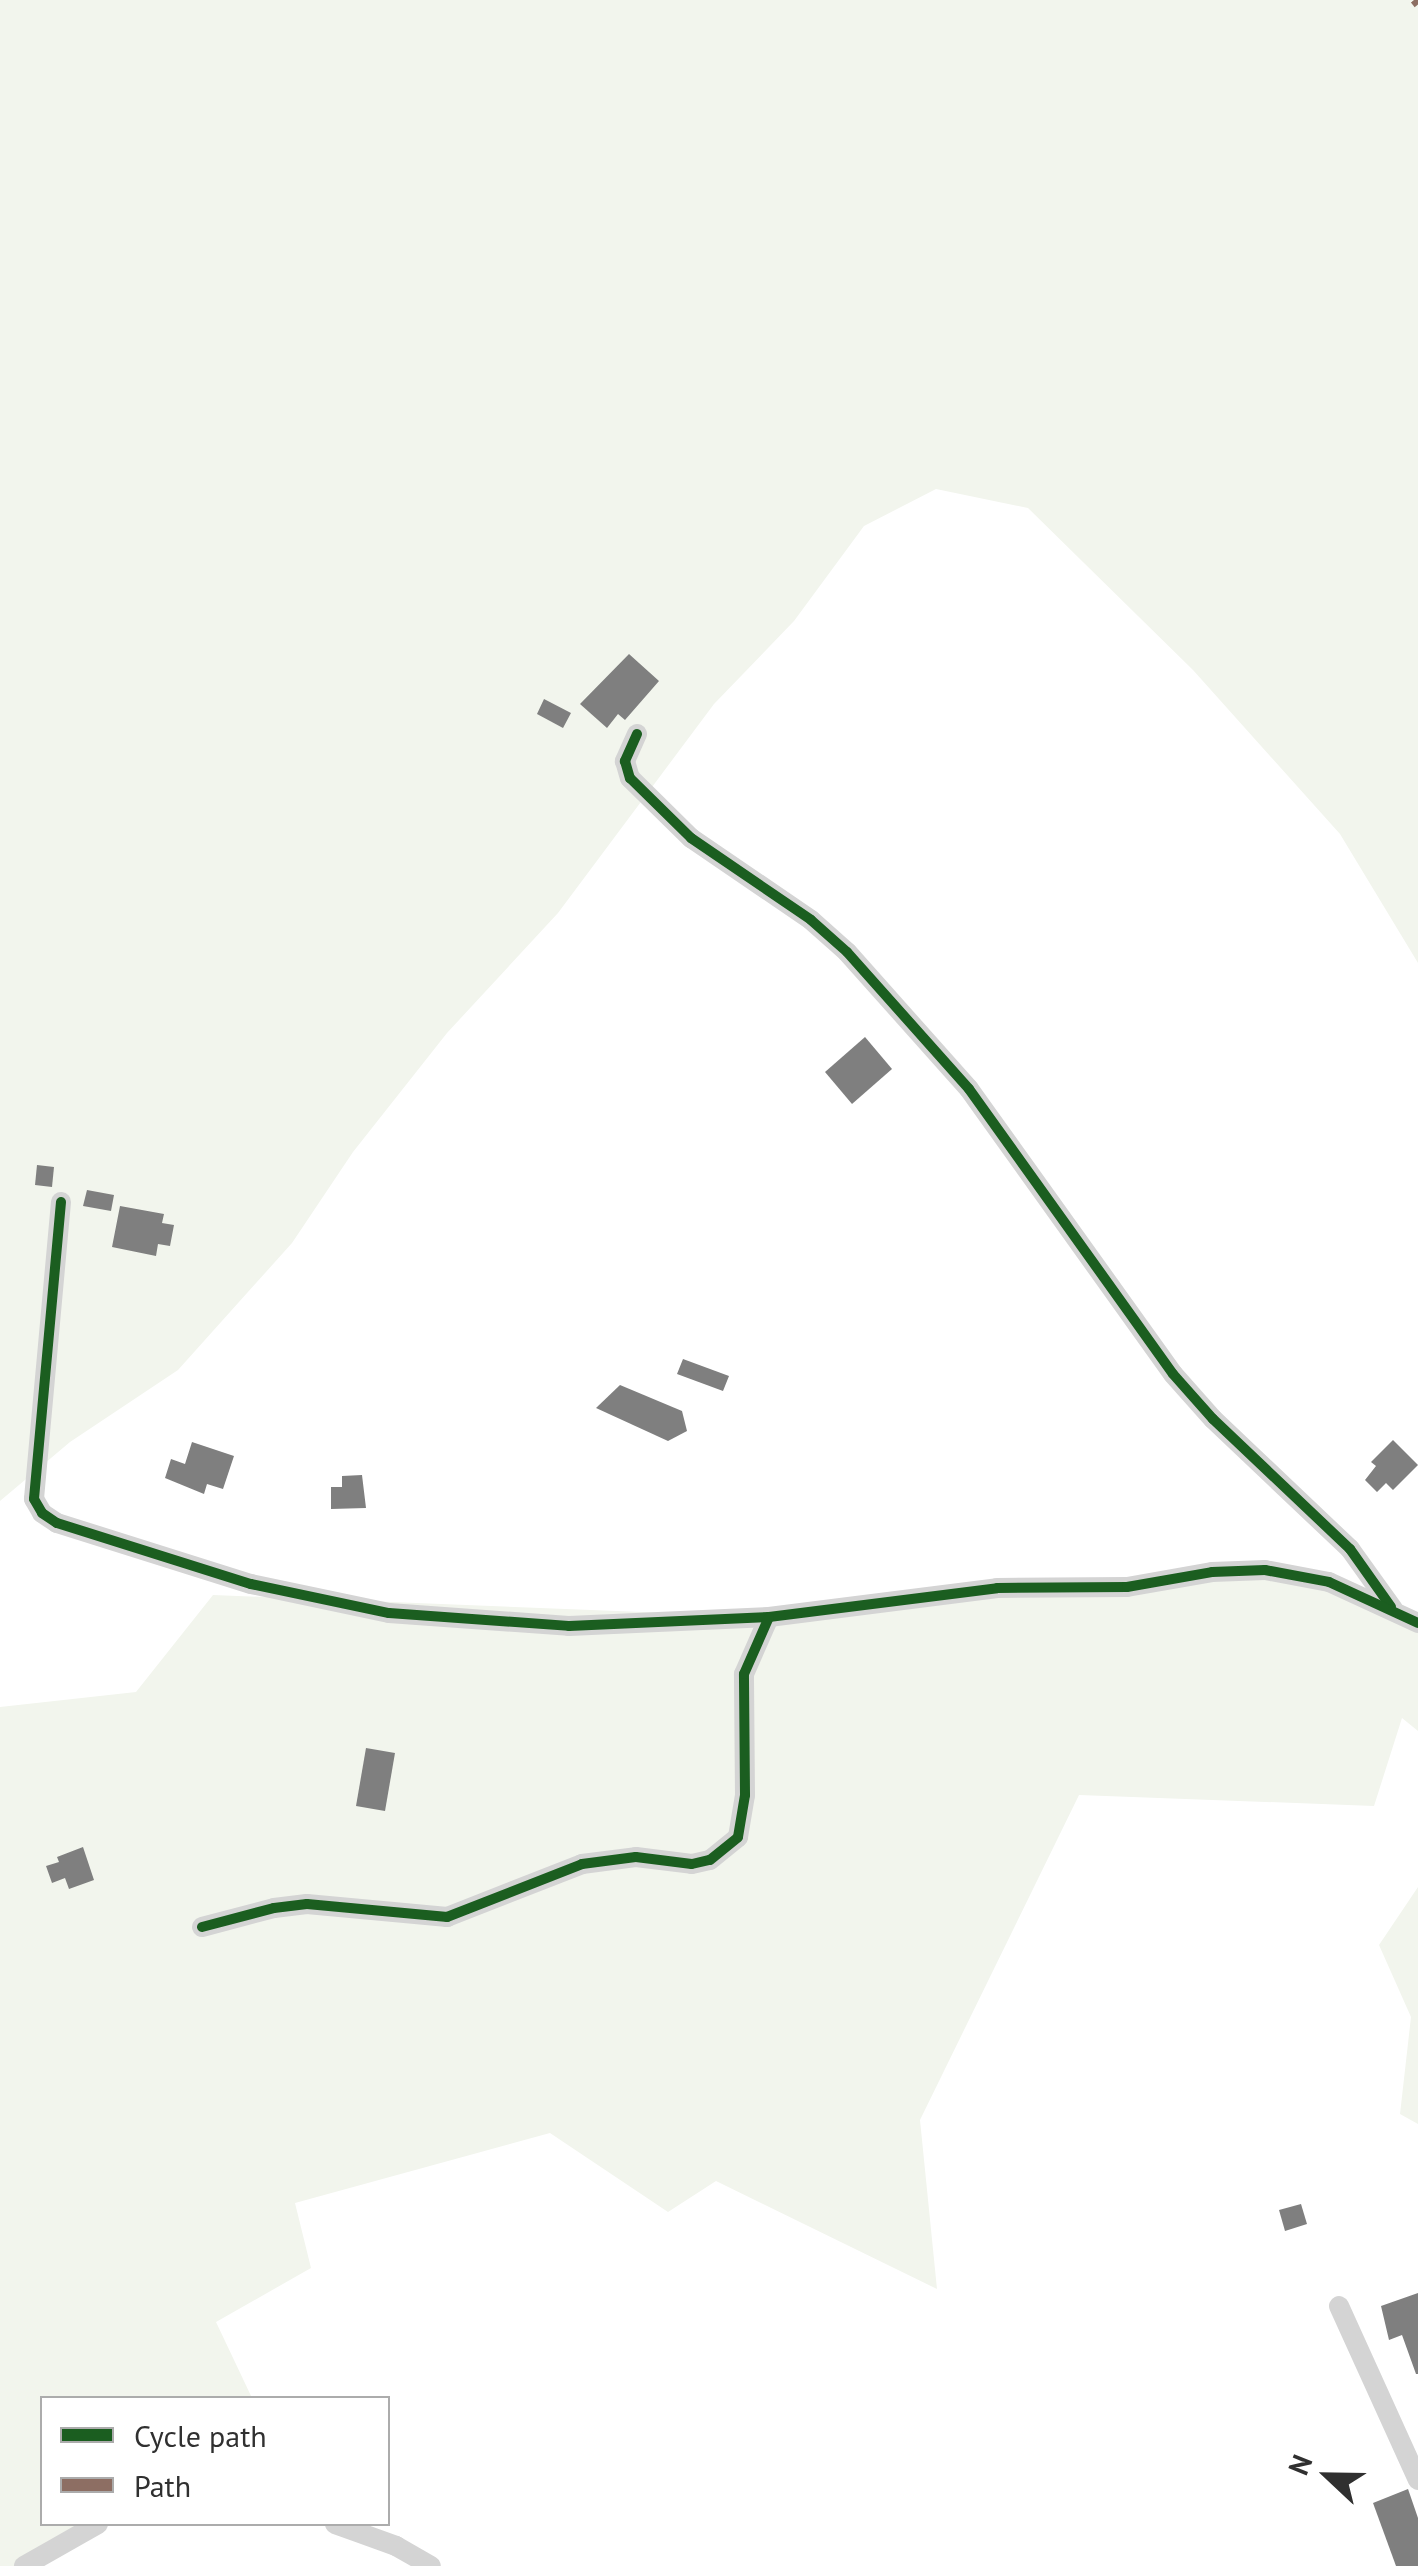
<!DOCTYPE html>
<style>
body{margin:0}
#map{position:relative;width:1418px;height:2566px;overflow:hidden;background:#fff;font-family:"PT Sans",sans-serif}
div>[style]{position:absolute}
.green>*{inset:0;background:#f2f5ed}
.building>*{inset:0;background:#7f7f7f}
.minor>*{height:20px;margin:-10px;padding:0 10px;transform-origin:10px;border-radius:10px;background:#d4d4d4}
.quiet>*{height:8px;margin-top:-4px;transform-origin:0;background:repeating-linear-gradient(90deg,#8d6e63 0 15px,transparent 0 23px)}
.cycleway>*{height:10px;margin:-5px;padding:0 5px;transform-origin:5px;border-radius:5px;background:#1b5e20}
span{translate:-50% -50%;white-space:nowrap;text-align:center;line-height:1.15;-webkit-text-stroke:10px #fff;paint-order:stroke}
.legend{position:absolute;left:40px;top:2396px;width:350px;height:130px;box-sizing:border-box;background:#fff;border:2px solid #acacac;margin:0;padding:12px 18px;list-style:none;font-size:30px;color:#303030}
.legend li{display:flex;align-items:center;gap:20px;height:50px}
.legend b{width:50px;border:2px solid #acacac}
.north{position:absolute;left:1278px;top:2426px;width:100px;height:100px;-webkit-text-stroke:8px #fff;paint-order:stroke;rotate:292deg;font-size:28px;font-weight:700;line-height:40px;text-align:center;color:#303030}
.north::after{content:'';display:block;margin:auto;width:35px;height:45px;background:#303030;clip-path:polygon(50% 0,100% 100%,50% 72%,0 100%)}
</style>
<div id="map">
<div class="green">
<div style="clip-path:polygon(0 0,1418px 0,1418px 963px,1340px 834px,1193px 670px,1028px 508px,936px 489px,864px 526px,794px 621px,714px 704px,558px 913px,447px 1033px,353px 1152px,292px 1243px,178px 1370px,70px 1442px,0 1501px)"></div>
<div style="clip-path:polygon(1212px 1572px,1329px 1582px,1418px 1626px,1418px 1731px,1402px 1718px,1374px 1806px,1079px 1795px,920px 2120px,937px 2289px,716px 2181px,668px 2212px,550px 2133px,295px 2203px,311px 2268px,216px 2322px,252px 2398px,42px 2398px,42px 2524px,101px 2524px,24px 2566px,0 2566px,0 1707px,136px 1692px,213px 1595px,769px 1617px)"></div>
<div style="clip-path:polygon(1418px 1887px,1418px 2124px,1400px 2114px,1411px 2017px,1379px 1945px)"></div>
</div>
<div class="building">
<div style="clip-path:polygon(629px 654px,659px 681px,625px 720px,618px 714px,607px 728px,580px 704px)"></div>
<div style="clip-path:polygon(544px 699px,571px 713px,563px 728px,537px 714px)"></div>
<div style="clip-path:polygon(865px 1037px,892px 1069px,852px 1104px,825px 1072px)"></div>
<div style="clip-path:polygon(37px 1165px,54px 1167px,52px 1187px,35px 1185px)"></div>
<div style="clip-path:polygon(87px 1190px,114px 1195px,111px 1211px,83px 1206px)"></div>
<div style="clip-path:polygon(120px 1206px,164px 1214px,162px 1223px,174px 1225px,170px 1246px,158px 1244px,156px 1256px,112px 1247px)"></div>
<div style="clip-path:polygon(683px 1359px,729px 1376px,723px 1391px,677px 1374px)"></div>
<div style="clip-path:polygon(620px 1385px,682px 1411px,687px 1431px,668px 1441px,596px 1408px)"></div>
<div style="clip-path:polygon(1393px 1440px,1418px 1465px,1393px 1490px,1386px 1483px,1377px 1492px,1365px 1480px,1376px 1466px,1371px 1462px)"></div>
<div style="clip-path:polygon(192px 1442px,234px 1456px,223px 1489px,207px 1484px,204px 1494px,165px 1478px,171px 1459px,185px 1464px)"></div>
<div style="clip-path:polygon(362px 1475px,366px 1508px,331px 1509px,331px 1487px,342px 1487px,342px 1476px)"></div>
<div style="clip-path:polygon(366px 1748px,395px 1753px,385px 1811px,356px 1806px)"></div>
<div style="clip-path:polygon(83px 1847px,94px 1880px,69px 1889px,65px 1878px,52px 1883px,46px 1866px,59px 1862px,57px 1857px)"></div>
<div style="clip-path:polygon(1301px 2204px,1307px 2224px,1285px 2231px,1279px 2210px)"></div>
<div style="clip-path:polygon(1418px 2293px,1418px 2374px,1416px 2374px,1402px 2335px,1389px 2340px,1381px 2306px)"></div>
<div style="clip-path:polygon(1408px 2489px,1418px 2518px,1418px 2566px,1396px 2566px,1373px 2503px)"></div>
</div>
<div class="minor">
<div style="left:637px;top:734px;width:30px;rotate:114deg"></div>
<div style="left:625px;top:761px;width:18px;rotate:74deg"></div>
<div style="left:630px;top:778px;width:86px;rotate:44.5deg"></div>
<div style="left:691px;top:838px;width:145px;rotate:34.3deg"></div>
<div style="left:811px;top:920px;width:48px;rotate:41.6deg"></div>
<div style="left:847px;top:952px;width:183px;rotate:48.3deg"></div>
<div style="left:969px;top:1089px;width:350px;rotate:54.4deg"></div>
<div style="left:1173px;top:1374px;width:60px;rotate:48.4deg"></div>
<div style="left:1213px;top:1419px;width:189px;rotate:43.5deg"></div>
<div style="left:1350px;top:1549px;width:74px;rotate:54.4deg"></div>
<div style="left:61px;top:1202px;width:298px;rotate:95.2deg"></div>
<div style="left:34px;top:1499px;width:16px;rotate:60deg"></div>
<div style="left:42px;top:1513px;width:18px;rotate:34deg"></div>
<div style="left:57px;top:1523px;width:203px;rotate:17.5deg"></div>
<div style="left:251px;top:1584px;width:141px;rotate:11.9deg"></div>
<div style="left:389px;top:1613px;width:180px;rotate:4.1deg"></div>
<div style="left:569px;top:1626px;width:200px;rotate:-2.6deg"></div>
<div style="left:769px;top:1617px;width:230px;rotate:-7.2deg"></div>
<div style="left:997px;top:1588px;width:130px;rotate:-0.4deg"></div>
<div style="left:1127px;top:1587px;width:86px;rotate:-10deg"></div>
<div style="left:1212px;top:1572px;width:53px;rotate:-2.2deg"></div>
<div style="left:1265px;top:1570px;width:65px;rotate:10.6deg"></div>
<div style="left:1329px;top:1582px;width:98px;rotate:24.7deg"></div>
<div style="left:202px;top:1927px;width:74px;rotate:-14.8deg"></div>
<div style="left:274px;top:1908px;width:33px;rotate:-7deg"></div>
<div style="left:307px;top:1904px;width:141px;rotate:5.3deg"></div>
<div style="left:447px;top:1917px;width:145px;rotate:-21.4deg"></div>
<div style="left:582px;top:1864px;width:54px;rotate:-7.4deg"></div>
<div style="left:636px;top:1857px;width:56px;rotate:7.1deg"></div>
<div style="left:692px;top:1864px;width:18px;rotate:-13deg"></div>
<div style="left:710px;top:1860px;width:36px;rotate:-39deg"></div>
<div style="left:738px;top:1837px;width:43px;rotate:-80.5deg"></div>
<div style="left:745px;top:1795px;width:121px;rotate:-90.5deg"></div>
<div style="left:744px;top:1674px;width:62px;rotate:-66.3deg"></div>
<div style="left:1339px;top:2306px;width:191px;rotate:65.6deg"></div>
<div style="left:335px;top:2524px;width:65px;rotate:19.8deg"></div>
<div style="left:396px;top:2546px;width:40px;rotate:29.7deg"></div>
<div style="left:24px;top:2566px;width:85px;rotate:-29.6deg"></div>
</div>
<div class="quiet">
<div style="left:1414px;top:0;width:6px;rotate:51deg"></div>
</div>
<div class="cycleway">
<div style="left:637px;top:734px;width:30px;rotate:114deg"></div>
<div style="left:625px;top:761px;width:18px;rotate:74deg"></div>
<div style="left:630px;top:778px;width:86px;rotate:44.5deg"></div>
<div style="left:691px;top:838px;width:145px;rotate:34.3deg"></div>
<div style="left:811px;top:920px;width:48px;rotate:41.6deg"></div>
<div style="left:847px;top:952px;width:183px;rotate:48.3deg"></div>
<div style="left:969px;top:1089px;width:350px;rotate:54.4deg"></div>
<div style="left:1173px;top:1374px;width:60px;rotate:48.4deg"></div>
<div style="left:1213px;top:1419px;width:189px;rotate:43.5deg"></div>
<div style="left:1350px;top:1549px;width:71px;rotate:54.7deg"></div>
<div style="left:61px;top:1202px;width:298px;rotate:95.2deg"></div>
<div style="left:34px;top:1499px;width:16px;rotate:60deg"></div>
<div style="left:42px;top:1513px;width:18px;rotate:34deg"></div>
<div style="left:57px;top:1523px;width:203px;rotate:17.5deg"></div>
<div style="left:251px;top:1584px;width:141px;rotate:11.9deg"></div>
<div style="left:389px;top:1613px;width:180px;rotate:4.1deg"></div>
<div style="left:569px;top:1626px;width:200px;rotate:-2.6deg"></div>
<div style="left:769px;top:1617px;width:230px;rotate:-7.2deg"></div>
<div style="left:997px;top:1588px;width:130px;rotate:-0.4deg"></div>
<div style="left:1127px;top:1587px;width:86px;rotate:-10deg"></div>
<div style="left:1212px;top:1572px;width:53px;rotate:-2.2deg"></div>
<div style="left:1265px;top:1570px;width:65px;rotate:10.6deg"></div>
<div style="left:1329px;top:1582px;width:98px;rotate:24.7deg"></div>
<div style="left:202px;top:1927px;width:74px;rotate:-14.8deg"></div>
<div style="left:274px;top:1908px;width:33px;rotate:-7deg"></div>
<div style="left:307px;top:1904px;width:141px;rotate:5.3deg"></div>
<div style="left:447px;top:1917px;width:145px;rotate:-21.4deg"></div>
<div style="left:582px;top:1864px;width:54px;rotate:-7.4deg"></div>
<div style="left:636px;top:1857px;width:56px;rotate:7.1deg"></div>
<div style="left:692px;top:1864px;width:18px;rotate:-13deg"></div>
<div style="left:710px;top:1860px;width:36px;rotate:-39deg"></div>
<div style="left:738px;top:1837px;width:43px;rotate:-80.5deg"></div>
<div style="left:745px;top:1795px;width:121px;rotate:-90.5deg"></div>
<div style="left:744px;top:1674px;width:62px;rotate:-66.3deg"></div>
</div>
<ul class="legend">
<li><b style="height:12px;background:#1b5e20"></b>Cycle path</li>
<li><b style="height:12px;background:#8d6e63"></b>Path</li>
</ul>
<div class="north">N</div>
</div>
